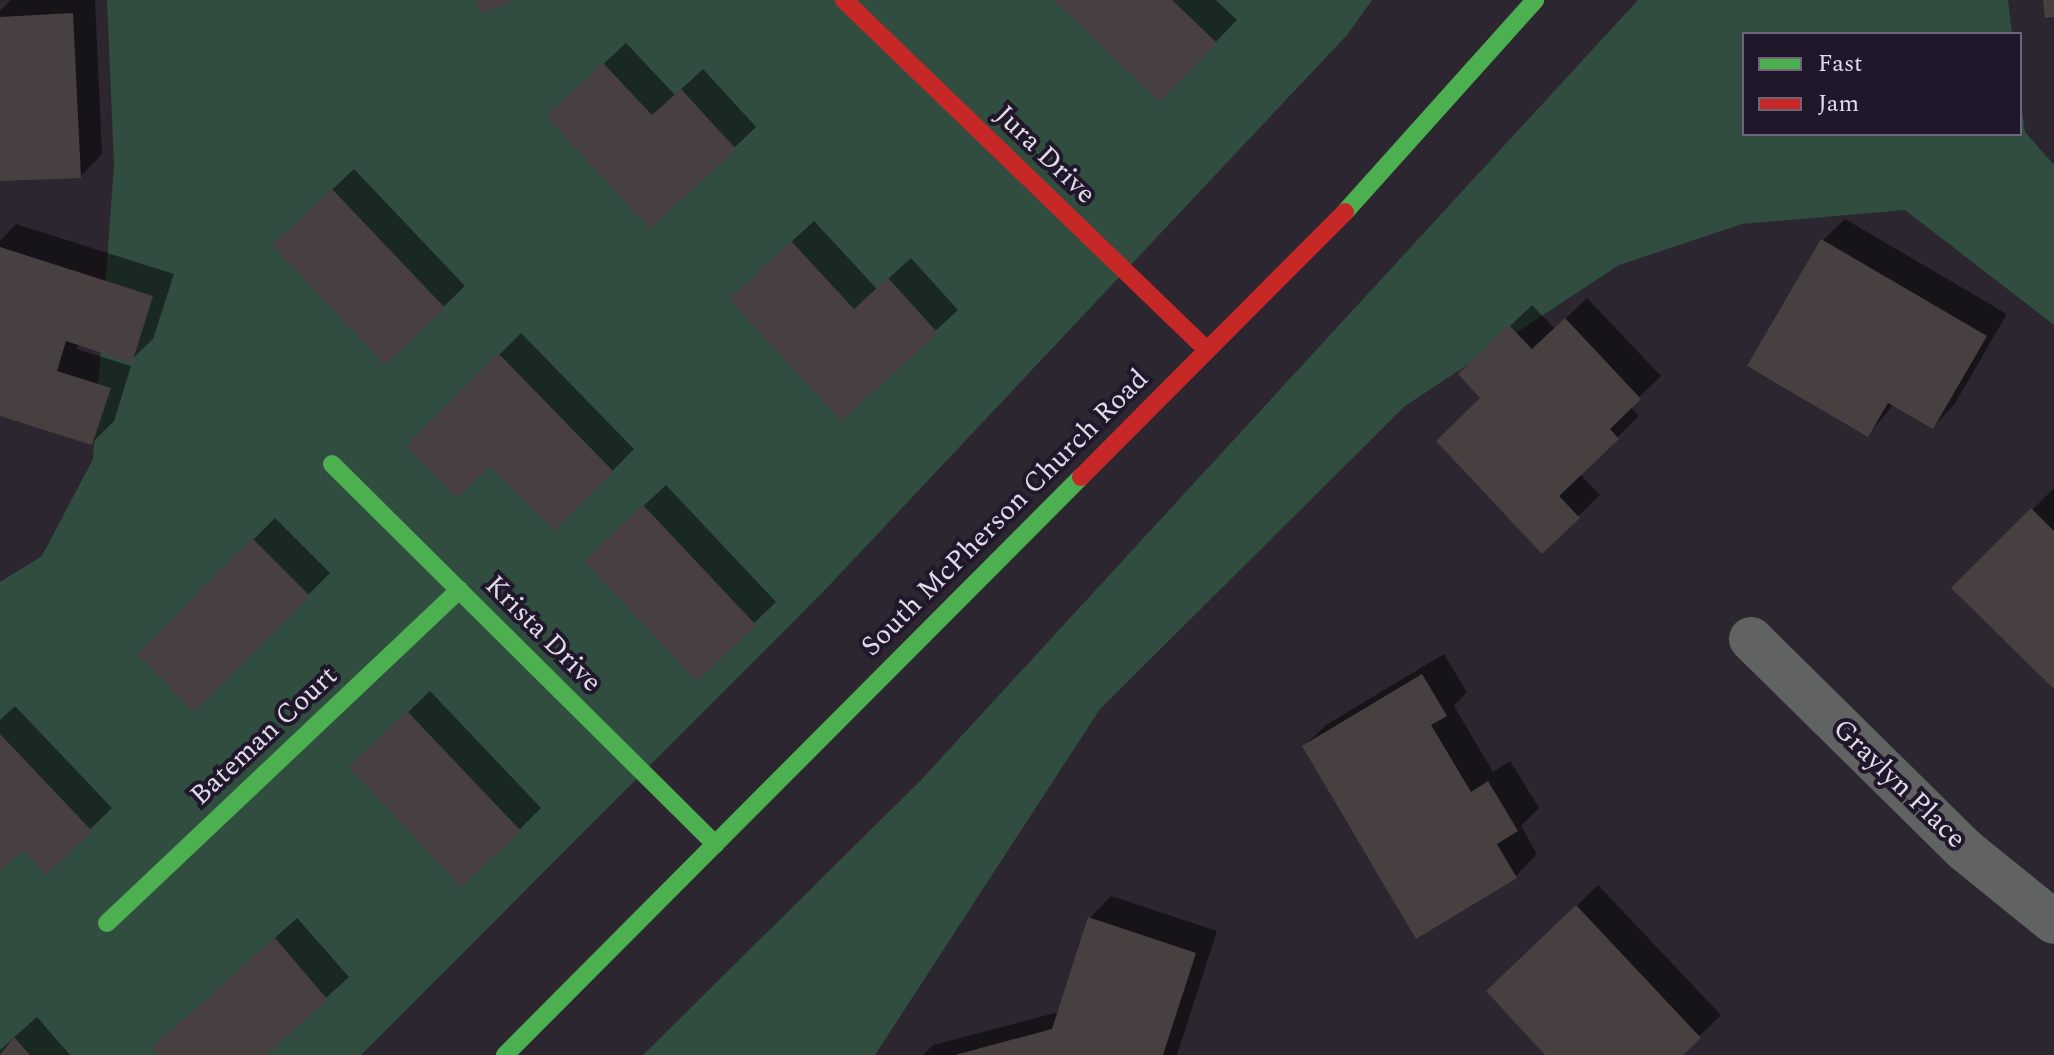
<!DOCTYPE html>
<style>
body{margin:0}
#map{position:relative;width:2054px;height:1055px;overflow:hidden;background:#2b2630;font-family:Spectral,serif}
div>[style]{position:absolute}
.forest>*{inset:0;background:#304d3f}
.shadow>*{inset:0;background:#0007}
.building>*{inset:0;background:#483f41}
.street>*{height:44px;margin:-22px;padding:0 22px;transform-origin:22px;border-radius:22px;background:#616362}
.fast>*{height:18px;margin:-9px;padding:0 9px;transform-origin:9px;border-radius:9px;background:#4caf50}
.jam>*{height:18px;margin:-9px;padding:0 9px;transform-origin:9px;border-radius:9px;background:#c62828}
span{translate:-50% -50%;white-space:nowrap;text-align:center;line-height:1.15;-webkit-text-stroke:8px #21172b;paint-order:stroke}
.street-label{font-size:28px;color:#e1dbe9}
.legend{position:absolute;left:1742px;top:32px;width:280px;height:104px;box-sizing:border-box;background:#21172b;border:2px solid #6e6577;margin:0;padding:10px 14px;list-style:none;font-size:24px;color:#e1dbe9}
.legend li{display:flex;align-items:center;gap:16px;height:40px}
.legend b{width:40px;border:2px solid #6e6577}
</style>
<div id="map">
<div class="forest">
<div style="clip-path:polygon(107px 0,1372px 0,1347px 35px,823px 592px,361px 1055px,0 1055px,0 582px,42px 556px,93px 459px,114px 165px)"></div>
<div style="clip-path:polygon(1638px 0,2008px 0,2012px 34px,1744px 34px,1744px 134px,2020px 134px,2020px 95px,2025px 132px,2054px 165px,2054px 325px,1905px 210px,1742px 224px,1619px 265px,1405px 406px,1100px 709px,875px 1055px,643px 1055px,921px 780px)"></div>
</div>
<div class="shadow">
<div style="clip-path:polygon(11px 0,95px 0,102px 154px,81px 176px,0 153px,0 11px)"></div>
<div style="clip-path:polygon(1057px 0,1216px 0,1237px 20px,1181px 78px)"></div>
<div style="clip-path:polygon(626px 43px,675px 95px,703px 69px,756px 127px,734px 148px,570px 95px)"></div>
<div style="clip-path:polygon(354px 169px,465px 286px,443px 307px,297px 223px)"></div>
<div style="clip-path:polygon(1845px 219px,2007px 314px,1954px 405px,1933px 427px,1894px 404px,1868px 435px,1823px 240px)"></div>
<div style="clip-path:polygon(814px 221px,877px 289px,911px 258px,958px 310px,841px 418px,753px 277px)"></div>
<div style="clip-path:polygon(16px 224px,174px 274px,153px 339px,131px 360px,79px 343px,77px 349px,131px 366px,114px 421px,92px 443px,0 413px,0 241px)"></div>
<div style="clip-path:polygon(1587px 298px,1661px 376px,1630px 406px,1639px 416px,1580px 474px,1600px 495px,1542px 551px,1483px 397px,1482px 353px,1532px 305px,1555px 329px)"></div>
<div style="clip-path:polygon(521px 333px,634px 449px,555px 529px,490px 463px,408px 446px)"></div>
<div style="clip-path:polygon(666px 485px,776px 602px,697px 678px,608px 539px)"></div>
<div style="clip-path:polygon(2054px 488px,2054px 687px,1954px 588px)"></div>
<div style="clip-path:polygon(275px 518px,330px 573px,194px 709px,139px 654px)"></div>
<div style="clip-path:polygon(1444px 654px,1467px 692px,1454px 706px,1493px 772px,1510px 761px,1539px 808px,1521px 826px,1537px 854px,1516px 876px,1304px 746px,1326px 725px)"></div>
<div style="clip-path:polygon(430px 691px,541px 808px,519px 830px,373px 746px)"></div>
<div style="clip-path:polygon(15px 706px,112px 808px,46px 872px,23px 847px,0 869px,0 720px)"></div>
<div style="clip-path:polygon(1598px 885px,1721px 1015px,1680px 1055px,1548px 1055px,1510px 970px)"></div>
<div style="clip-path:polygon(1111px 896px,1217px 931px,1177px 1055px,923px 1055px,933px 1045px,1059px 1012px,1090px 918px)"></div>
<div style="clip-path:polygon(297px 918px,349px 977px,263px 1055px,161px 1055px,154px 1047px)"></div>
<div style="clip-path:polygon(37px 1017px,70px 1055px,0 1055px,0 1050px)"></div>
</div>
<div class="building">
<div style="clip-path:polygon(475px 0,514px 0,481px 14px)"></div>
<div style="clip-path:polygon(1054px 0,1172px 0,1217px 43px,1160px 102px)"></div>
<div style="clip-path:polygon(2043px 0,2054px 0,2054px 17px,2045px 18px)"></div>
<div style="clip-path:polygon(73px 13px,81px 178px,0 181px,0 17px)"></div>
<div style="clip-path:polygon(603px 63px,652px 115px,681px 89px,736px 149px,650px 229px,546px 116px)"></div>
<div style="clip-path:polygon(332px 189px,445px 308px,385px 365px,272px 245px)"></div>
<div style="clip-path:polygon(1821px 239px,1987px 336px,1933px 429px,1888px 403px,1868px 437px,1747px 366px)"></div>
<div style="clip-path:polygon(791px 241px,854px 309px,888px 278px,938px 333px,841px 421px,729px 299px)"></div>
<div style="clip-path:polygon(0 247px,153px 296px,132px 363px,66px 341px,57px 371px,111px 388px,92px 445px,0 416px)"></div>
<div style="clip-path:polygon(1565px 318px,1641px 399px,1610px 429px,1619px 439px,1559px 496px,1580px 518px,1542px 554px,1436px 441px,1480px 398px,1458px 374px,1509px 325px,1532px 349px)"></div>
<div style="clip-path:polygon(498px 353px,614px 472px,555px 531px,490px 466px,457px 498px,406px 446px)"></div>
<div style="clip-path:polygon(643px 505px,756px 625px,697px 681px,584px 561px)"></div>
<div style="clip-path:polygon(2031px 508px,2054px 531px,2054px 689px,1951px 588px)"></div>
<div style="clip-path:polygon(252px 538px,310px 596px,194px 712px,137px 654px)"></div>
<div style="clip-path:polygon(1422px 674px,1447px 716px,1431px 725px,1471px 792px,1488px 781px,1518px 831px,1497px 844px,1517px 878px,1416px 939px,1302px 746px)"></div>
<div style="clip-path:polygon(407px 711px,521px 831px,461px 887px,349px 767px)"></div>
<div style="clip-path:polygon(0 734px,92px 831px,46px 875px,23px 850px,0 871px)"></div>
<div style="clip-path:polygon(1576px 905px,1701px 1038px,1683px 1055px,1545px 1055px,1486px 991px)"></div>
<div style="clip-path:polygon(1088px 917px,1196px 953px,1163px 1055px,955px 1055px,1052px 1029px)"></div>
<div style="clip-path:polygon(275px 938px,328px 1000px,266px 1055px,159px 1055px,152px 1047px)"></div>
<div style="clip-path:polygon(14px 1037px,30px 1055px,0 1055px)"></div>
</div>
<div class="street">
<div style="left:1751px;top:639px;width:301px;rotate:44.6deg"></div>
<div style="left:1965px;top:850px;width:114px;rotate:39deg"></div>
</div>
<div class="fast">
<div style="left:1345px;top:212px;width:285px;rotate:-48.1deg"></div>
<div style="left:332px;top:464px;width:540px;rotate:44.77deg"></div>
<div style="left:107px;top:923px;width:485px;rotate:-43.4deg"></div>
<div style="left:505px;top:1055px;width:816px;rotate:-45.1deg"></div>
</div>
<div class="jam">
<div style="left:844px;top:0;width:504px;rotate:43.96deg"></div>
<div style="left:1081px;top:477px;width:374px;rotate:-45.1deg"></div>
</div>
<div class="street-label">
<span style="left:1045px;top:155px;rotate:44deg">Jura Drive</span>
<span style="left:1005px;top:513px;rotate:-45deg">South McPherson Church Road</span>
<span style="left:543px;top:634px;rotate:45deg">Krista Drive</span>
<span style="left:264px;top:736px;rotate:-43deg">Bateman Court</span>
<span style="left:1899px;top:784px;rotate:44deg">Graylyn Place</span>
</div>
<ul class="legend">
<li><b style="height:10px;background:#4caf50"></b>Fast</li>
<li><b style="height:10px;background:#c62828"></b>Jam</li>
</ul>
</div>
